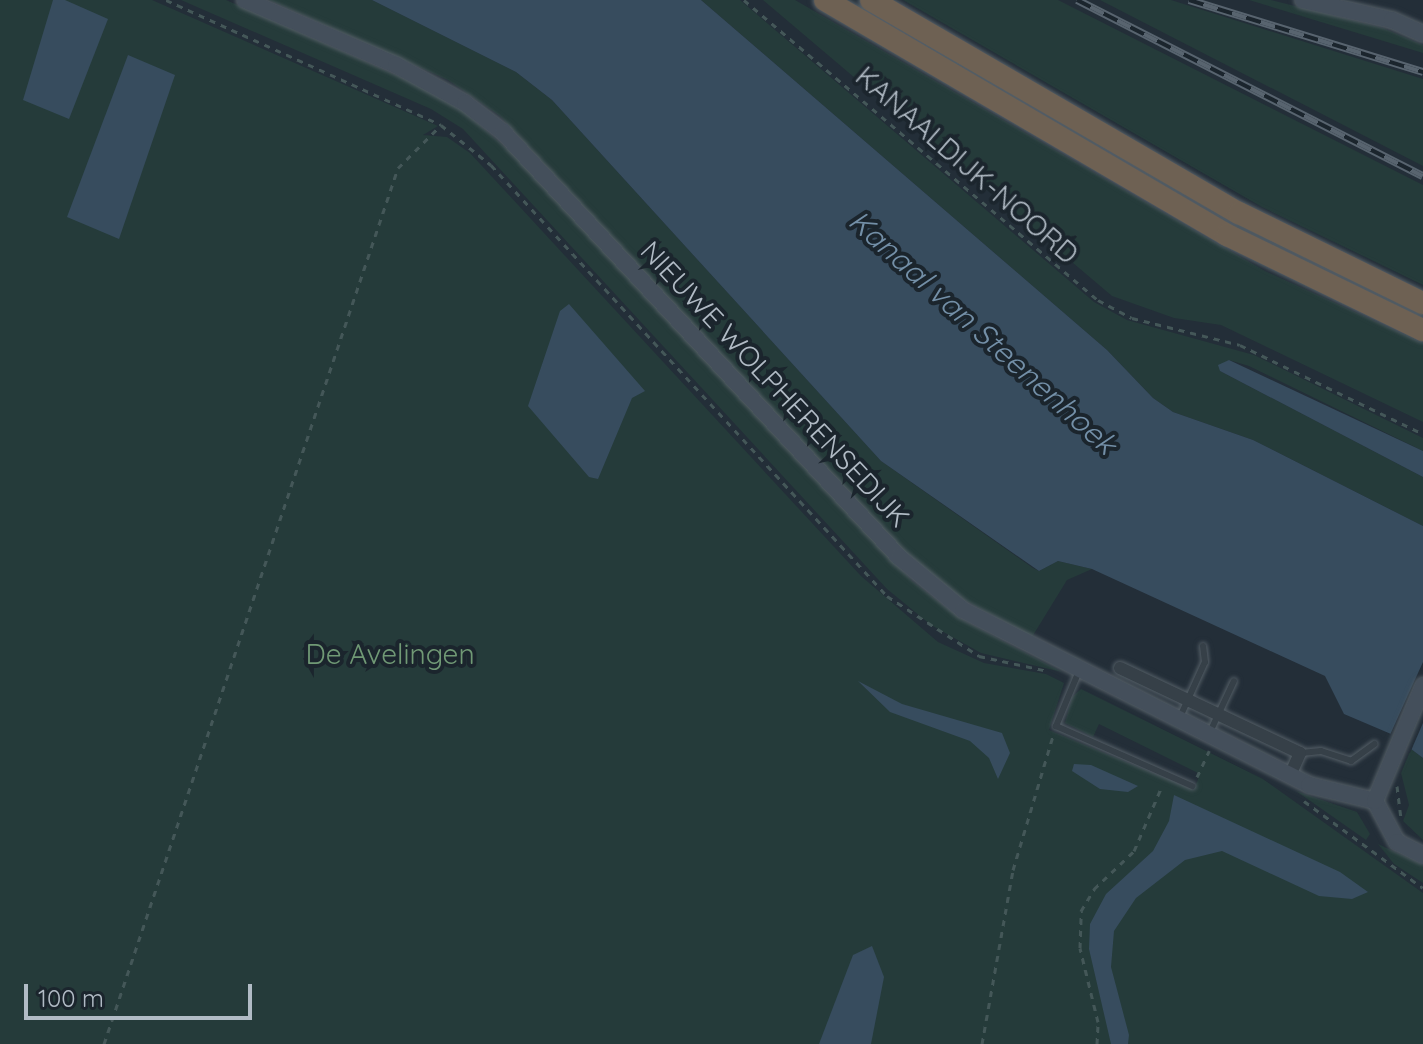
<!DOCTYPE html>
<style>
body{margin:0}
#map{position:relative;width:1423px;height:1044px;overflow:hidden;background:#232e38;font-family:Quicksand,sans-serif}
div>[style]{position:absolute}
.green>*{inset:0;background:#253b3a}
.water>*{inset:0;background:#374c5e}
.pier>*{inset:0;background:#232e38}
.path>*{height:3px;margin-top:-1.5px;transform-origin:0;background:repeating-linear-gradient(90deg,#445758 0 6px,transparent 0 12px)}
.roads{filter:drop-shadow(0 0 2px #545e66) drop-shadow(0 0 2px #545e66)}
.lane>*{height:6px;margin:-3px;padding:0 3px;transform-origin:3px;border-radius:3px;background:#364048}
.street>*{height:12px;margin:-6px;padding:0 6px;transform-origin:6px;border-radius:6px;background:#364048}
.secondary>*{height:16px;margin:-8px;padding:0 8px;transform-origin:8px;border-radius:8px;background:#444f5b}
.highway>*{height:22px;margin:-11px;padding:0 11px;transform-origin:11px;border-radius:11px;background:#6e6153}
.rail>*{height:8px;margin-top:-4px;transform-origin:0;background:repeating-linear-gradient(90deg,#1b252d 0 15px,#58646f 0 30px);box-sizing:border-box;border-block:2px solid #58646f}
span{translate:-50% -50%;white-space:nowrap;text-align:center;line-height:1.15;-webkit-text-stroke:8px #1b252d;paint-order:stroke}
.street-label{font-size:28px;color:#b1bbc5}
.park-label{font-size:28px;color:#709975}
.water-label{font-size:30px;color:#738fa7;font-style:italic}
.scale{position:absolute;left:24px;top:984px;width:228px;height:36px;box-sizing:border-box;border:4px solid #b1bbc5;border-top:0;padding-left:10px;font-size:24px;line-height:28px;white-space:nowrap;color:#b1bbc5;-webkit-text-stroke:6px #1b252d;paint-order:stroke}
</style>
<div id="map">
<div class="green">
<div style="clip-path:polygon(0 0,152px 0,438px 126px,423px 135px,447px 137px,470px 153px,861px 576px,938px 642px,984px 663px,1046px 674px,1064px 683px,1049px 730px,1194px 790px,1200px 774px,1099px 724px,1093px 737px,1065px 723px,1072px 697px,1081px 689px,1263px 779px,1423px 893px,1423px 1044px,0 1044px)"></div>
<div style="clip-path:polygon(181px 0,226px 0,416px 84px,462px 110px,536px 174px,912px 581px,961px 619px,1062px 672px,981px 653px,931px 625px,887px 589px,463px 129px,431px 109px)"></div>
<div style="clip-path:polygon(269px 0,372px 0,516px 72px,552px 100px,881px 461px,1033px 568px,1039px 571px,1058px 561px,1092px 569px,1067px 580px,1032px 637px,950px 592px,905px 555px,500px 116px,448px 80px)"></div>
<div style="clip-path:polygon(701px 0,740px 0,1094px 302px,1127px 320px,1254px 355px,1423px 438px,1423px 451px,1249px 366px,1229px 360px,1220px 371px,1423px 477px,1423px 526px,1253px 440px,1173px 412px,1153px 398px,1107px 350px)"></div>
<div style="clip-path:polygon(763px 0,795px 0,1265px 271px,1423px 343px,1423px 422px,1221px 325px,1174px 318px,1112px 296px)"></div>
<div style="clip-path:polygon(903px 0,1058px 0,1423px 185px,1423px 285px,1262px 207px)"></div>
<div style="clip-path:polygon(1100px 0,1171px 0,1423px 79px,1423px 166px)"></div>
<div style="clip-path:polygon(1249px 0,1271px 0,1383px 28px,1423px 45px,1423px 53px)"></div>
<div style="clip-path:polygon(1411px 749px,1423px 758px,1423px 840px,1403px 821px,1409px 805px,1401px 773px)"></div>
<div style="clip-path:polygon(1296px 791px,1357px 812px,1370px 834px,1366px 840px)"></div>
<div style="clip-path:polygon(1378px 844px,1423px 865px,1423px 883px,1394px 864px)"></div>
</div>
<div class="water">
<div style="clip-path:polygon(53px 0,65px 0,108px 19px,69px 119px,23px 100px)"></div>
<div style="clip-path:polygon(372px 0,701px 0,1107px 350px,1153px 398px,1173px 412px,1253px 440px,1423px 526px,1423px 758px,1391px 734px,1344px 714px,1325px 676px,1092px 569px,1058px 561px,1039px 571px,881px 461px,552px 100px,516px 72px)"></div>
<div style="clip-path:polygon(128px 55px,175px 75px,119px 239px,67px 217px)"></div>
<div style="clip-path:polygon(569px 304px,645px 391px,632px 398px,598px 479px,589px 477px,528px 406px,560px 311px)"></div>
<div style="clip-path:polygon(1229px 360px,1423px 451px,1423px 477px,1220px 371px,1218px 365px)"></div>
<div style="clip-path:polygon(858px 681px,902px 704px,1002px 733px,1010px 753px,998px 779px,989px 758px,970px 741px,890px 712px)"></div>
<div style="clip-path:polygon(1074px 764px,1091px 765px,1138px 786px,1128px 792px,1100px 789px,1072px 771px)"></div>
<div style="clip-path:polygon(1174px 795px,1340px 872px,1368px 892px,1352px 899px,1319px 896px,1222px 851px,1185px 860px,1136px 898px,1114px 931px,1111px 967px,1129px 1035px,1128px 1044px,1111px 1044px,1089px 949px,1090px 924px,1106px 894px,1153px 851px,1169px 821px)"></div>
<div style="clip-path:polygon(872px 946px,884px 977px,871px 1044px,819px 1044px,853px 955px)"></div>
</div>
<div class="pier">
<div style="clip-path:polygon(1423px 662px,1423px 723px,1410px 753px,1389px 737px)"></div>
</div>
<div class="path">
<div style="left:166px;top:0;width:302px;rotate:24.4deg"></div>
<div style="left:441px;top:125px;width:64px;rotate:38.7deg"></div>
<div style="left:491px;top:165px;width:585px;rotate:47.42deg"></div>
<div style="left:887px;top:596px;width:110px;rotate:33.1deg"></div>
<div style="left:979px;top:656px;width:71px;rotate:12.3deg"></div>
<div style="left:744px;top:0;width:464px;rotate:40.3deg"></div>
<div style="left:1098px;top:300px;width:38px;rotate:28deg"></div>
<div style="left:1132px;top:318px;width:111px;rotate:14deg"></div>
<div style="left:1240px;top:345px;width:203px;rotate:25.9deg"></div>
<div style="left:1197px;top:777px;width:29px;rotate:-65deg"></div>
<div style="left:1397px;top:786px;width:31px;rotate:83deg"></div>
<div style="left:1304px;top:801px;width:147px;rotate:36.2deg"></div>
<div style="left:104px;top:1044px;width:924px;rotate:-71.45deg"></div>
<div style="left:398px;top:168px;width:61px;rotate:-45deg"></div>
<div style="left:982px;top:1044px;width:177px;rotate:-79.9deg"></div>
<div style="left:1013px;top:870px;width:140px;rotate:-73.4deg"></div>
<div style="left:1097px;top:1044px;width:22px;rotate:-87deg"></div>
<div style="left:1098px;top:1022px;width:76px;rotate:-103.7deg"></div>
<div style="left:1080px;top:948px;width:37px;rotate:-88deg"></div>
<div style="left:1081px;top:911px;width:26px;rotate:-59deg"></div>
<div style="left:1094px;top:889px;width:55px;rotate:-43.5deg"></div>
<div style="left:1134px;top:851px;width:71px;rotate:-66.7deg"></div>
</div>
<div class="roads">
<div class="lane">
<div style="left:1079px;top:671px;width:60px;rotate:112.7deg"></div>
<div style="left:1056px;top:726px;width:149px;rotate:23.8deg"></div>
<div style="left:1180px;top:717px;width:60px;rotate:-65.6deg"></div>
<div style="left:1205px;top:662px;width:16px;rotate:-97deg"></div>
<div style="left:1210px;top:732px;width:56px;rotate:-64.8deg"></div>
<div style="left:1301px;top:753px;width:20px;rotate:-6deg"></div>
<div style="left:1321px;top:751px;width:32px;rotate:18deg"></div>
<div style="left:1351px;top:761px;width:29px;rotate:-36deg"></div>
</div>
<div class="street">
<div style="left:1120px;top:668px;width:199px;rotate:25.3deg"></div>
<div style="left:1300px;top:753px;width:24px;rotate:114deg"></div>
</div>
<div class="secondary">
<div style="left:245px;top:0;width:164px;rotate:23.3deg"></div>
<div style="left:396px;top:65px;width:79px;rotate:28.8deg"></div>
<div style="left:465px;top:103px;width:48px;rotate:37.3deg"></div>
<div style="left:503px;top:132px;width:581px;rotate:47.02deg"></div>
<div style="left:899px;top:557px;width:83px;rotate:39.6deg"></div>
<div style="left:963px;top:610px;width:388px;rotate:26.8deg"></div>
<div style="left:1309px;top:785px;width:68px;rotate:13.6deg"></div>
<div style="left:1375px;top:801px;width:47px;rotate:61.8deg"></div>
<div style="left:1397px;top:842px;width:29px;rotate:27deg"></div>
<div style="left:1303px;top:0;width:91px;rotate:12.7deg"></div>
<div style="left:1392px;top:20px;width:34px;rotate:24deg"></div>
<div style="left:1375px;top:801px;width:125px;rotate:-67.3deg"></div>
</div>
<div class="highway">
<div style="left:825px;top:0;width:466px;rotate:30.3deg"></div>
<div style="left:1227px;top:235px;width:218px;rotate:25.9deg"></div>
<div style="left:871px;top:0;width:425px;rotate:30.1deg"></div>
<div style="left:1239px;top:213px;width:205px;rotate:26.1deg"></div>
</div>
</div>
<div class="rail">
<div style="left:1077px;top:0;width:388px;rotate:27deg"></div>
<div style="left:1189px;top:0;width:245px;rotate:17.1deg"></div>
</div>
<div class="street-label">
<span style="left:967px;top:165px;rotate:41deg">KANAALDIJK-NOORD</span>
<span style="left:775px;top:384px;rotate:47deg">NIEUWE WOLPHERENSEDIJK</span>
</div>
<div class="park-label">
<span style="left:390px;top:654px">De Avelingen</span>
</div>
<div class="water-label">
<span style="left:983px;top:332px;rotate:42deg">Kanaal van Steenenhoek</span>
</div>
<div class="scale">100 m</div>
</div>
